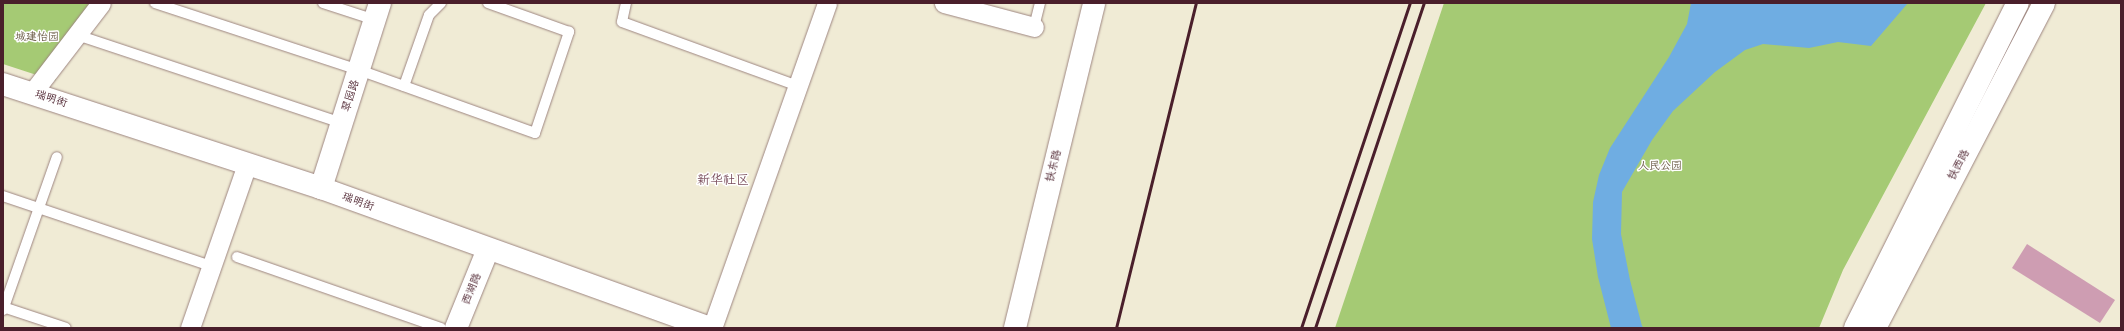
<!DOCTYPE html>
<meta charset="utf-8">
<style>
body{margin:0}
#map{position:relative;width:2124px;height:331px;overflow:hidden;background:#f0ebd5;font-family:Kalam,"LXGW WenKai TC",sans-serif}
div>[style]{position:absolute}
.green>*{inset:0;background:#a5ca74}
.water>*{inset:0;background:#6fade2}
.building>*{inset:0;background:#ce9db2}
.roads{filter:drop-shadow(0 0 1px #9d8580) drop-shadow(0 0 1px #9d8580)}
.lane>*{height:10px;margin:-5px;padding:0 5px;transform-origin:5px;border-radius:5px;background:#fff}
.street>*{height:19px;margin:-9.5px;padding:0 9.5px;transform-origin:9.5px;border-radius:9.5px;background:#fff}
.secondary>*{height:22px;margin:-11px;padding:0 11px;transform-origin:11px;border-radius:11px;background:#fff}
.rail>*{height:3px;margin:-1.5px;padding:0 1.5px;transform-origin:1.5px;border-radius:1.5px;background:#4a1f2b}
span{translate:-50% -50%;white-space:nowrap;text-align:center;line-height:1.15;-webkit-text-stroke:3px #fff;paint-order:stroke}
.park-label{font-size:11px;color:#6a5b45}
.street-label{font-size:11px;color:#4a1f2b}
.quarter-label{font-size:13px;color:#784b5a}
.frame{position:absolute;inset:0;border:4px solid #4a1f2b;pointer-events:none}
</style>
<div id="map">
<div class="green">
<div style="clip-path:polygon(3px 3px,99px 3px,78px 28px,55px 81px,3px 64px)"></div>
<div style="clip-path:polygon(1444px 3px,1986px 3px,1843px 270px,1819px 328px,1335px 328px)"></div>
</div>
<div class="water">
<div style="clip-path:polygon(1691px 3px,1908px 3px,1871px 46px,1838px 42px,1809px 48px,1763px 44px,1745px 50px,1715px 72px,1673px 111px,1652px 140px,1622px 192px,1621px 234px,1630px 280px,1642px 326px,1644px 328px,1611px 328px,1598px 277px,1592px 239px,1593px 202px,1599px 175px,1610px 148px,1669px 57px,1687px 24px)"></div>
</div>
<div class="building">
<div style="clip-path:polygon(2027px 244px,2115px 300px,2100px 323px,2012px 268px)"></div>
</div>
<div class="roads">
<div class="lane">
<div style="left:155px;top:3px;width:215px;rotate:18.2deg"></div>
<div style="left:359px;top:70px;width:187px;rotate:19.7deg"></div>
<div style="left:535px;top:133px;width:107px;rotate:-71.4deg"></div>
<div style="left:569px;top:32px;width:86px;rotate:-160.3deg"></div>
<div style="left:323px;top:3px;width:55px;rotate:18.1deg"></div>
<div style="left:626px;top:3px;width:19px;rotate:102deg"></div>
<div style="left:622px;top:22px;width:187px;rotate:20deg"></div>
<div style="left:1034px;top:27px;width:25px;rotate:-76deg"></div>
<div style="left:77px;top:35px;width:279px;rotate:18.4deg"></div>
<div style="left:404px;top:86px;width:75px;rotate:-70.6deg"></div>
<div style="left:429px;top:15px;width:17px;rotate:-45deg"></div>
<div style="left:3px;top:196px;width:219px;rotate:18.6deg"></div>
<div style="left:237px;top:257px;width:216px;rotate:19.2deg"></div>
<div style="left:3px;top:307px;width:66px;rotate:18.4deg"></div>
<div style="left:3px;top:310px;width:162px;rotate:-70.6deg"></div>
</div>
<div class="street">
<div style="left:944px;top:3px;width:93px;rotate:14.9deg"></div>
<div style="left:32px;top:93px;width:113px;rotate:-52.5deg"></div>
<div style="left:190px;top:328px;width:174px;rotate:-70.8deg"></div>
<div style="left:712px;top:328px;width:345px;rotate:-70.5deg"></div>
</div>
<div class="secondary">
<div style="left:3px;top:84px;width:335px;rotate:18.1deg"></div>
<div style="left:321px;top:188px;width:413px;rotate:19.8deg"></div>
<div style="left:321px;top:188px;width:194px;rotate:-72.3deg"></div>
<div style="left:456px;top:328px;width:85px;rotate:-67.9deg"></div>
<div style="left:1015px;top:328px;width:334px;rotate:-76.3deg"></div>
<div style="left:1855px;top:328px;width:364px;rotate:-63.4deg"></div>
<div style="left:1875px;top:328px;width:366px;rotate:-62.5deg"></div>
</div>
</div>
<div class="rail">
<div style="left:1116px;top:328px;width:335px;rotate:-76.2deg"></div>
<div style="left:1301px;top:328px;width:343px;rotate:-71.5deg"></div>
<div style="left:1315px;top:328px;width:343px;rotate:-71.5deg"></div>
</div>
<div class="park-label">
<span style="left:37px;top:37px">城建怡园</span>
<span style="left:1660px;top:166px">人民公园</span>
</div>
<div class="street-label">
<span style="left:351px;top:96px;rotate:-72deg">翠园路</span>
<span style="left:51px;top:99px;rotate:18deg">瑞明街</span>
<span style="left:1959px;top:165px;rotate:-62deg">铁西路</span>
<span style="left:1054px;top:166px;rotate:-76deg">铁东路</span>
<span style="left:358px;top:202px;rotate:20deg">瑞明街</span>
<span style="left:472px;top:289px;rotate:-68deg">西湖路</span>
</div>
<div class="quarter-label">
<span style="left:723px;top:181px">新华社区</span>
</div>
<div class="frame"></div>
</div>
